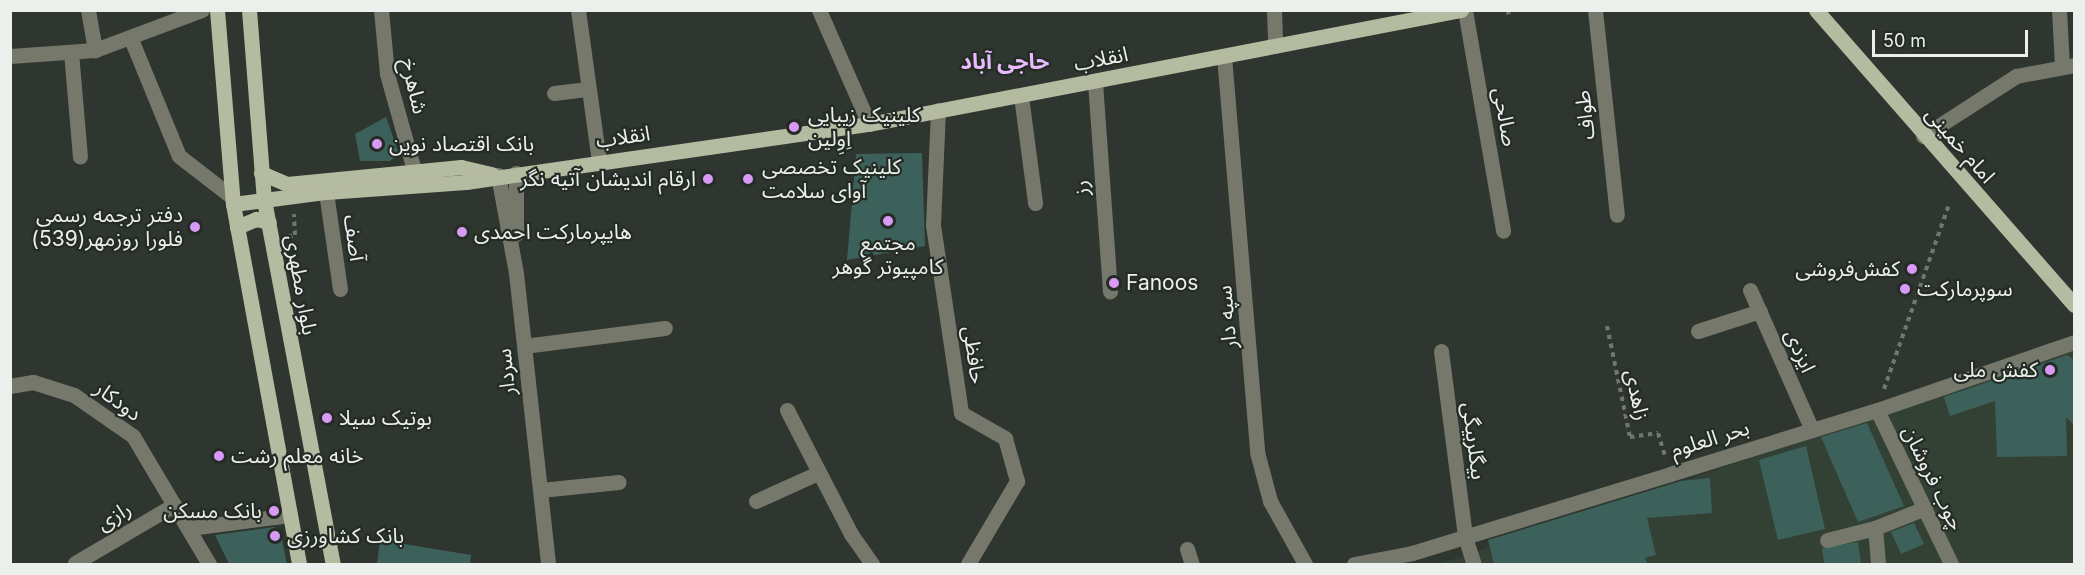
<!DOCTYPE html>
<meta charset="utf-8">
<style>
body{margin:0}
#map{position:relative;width:2085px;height:575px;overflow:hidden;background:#2e362f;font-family:Inter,"Noto Sans Arabic",sans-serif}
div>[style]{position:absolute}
.built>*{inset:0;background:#334135}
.building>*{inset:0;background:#3c615b}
.path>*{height:4px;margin-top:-2px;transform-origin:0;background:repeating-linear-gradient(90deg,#707771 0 4.5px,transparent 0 9px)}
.minor>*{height:15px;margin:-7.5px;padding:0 7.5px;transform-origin:7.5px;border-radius:7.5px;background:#75786a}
.major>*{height:15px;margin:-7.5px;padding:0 7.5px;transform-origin:7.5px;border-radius:7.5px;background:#b5bba0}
.dots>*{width:16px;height:16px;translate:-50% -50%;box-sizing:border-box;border:3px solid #242c25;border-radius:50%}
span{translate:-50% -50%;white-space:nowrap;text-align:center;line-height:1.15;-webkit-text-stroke:4.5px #242c25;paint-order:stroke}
.street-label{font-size:21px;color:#ebf0ec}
.poi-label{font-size:21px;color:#ebf0ec}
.left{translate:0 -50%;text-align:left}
.right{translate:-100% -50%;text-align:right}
.neighbourhood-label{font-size:22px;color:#e7bbfd;font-weight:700}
.frame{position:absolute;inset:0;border:12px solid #ebf0ec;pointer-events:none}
.scale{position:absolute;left:1872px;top:30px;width:156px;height:27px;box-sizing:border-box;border:3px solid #ebf0ec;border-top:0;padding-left:8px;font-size:18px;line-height:21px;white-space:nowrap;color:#ebf0ec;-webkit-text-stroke:4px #242c25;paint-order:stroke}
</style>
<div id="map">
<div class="built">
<div style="clip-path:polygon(2071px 349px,2074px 353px,2074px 564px,1439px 564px)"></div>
</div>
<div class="building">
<div style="clip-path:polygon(386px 117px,399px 154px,390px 161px,360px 161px,355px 134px)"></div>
<div style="clip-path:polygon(922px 153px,925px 246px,847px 260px,856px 154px)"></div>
<div style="clip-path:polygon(2067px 355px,2074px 360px,2074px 425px,2066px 417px,2067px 456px,1997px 457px,1995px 401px,1950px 416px,1944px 397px)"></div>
<div style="clip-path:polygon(1867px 423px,1904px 506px,1858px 522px,1821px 437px)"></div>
<div style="clip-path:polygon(1806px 446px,1825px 529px,1778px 540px,1759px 460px)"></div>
<div style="clip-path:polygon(1710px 478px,1712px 513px,1647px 518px,1656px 555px,1645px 558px,1647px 564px,1494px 564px,1488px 540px,1681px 481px)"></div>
<div style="clip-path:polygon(1914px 523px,1924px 544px,1901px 554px,1891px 532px)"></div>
<div style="clip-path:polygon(274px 527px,280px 530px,287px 564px,229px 564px,215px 535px)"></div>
<div style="clip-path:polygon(380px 540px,471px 555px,470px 564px,377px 564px)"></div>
<div style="clip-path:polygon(1858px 542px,1861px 564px,1824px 564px,1822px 548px)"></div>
</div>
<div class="path">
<div style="left:1508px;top:10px;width:7px;rotate:82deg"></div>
<div style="left:288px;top:237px;width:7px;rotate:-16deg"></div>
<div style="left:295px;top:235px;width:21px;rotate:-93deg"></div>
<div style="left:1607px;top:326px;width:113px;rotate:78.3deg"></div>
<div style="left:1630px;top:437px;width:28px;rotate:-8deg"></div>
<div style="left:1658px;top:433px;width:27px;rotate:73deg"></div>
<div style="left:1884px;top:389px;width:196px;rotate:-70.6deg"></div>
</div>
<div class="minor">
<div style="left:88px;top:10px;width:41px;rotate:80.1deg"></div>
<div style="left:381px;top:10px;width:64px;rotate:84.6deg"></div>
<div style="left:387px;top:74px;width:100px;rotate:74.3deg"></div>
<div style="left:578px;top:10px;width:153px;rotate:82.1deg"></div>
<div style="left:819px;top:10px;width:124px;rotate:66.3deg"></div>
<div style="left:1274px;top:10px;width:36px;rotate:88deg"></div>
<div style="left:1465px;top:10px;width:224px;rotate:80.2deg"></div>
<div style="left:1595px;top:10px;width:206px;rotate:83.9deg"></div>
<div style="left:2059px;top:10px;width:55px;rotate:86.9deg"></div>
<div style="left:131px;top:39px;width:126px;rotate:67.7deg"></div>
<div style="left:179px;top:156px;width:67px;rotate:37.7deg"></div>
<div style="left:71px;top:52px;width:105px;rotate:85.1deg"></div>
<div style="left:10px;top:56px;width:85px;rotate:-4deg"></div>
<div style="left:95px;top:50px;width:114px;rotate:-20.5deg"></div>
<div style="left:1224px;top:56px;width:397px;rotate:85.2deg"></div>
<div style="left:1257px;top:452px;width:51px;rotate:75.1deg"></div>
<div style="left:1270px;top:501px;width:72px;rotate:60.9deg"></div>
<div style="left:1095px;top:82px;width:210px;rotate:85.9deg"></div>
<div style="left:554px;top:93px;width:34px;rotate:-7deg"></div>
<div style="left:1021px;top:96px;width:108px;rotate:82.5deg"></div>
<div style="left:938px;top:110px;width:115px;rotate:92.5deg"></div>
<div style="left:933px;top:225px;width:190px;rotate:81.5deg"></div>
<div style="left:961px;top:413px;width:51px;rotate:29.6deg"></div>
<div style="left:1005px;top:438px;width:45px;rotate:74.4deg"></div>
<div style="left:1017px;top:481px;width:96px;rotate:120.6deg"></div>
<div style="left:1923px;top:136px;width:111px;rotate:-32.8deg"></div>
<div style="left:2016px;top:76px;width:59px;rotate:-10.7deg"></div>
<div style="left:516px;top:173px;width:61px;rotate:90deg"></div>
<div style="left:498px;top:175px;width:100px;rotate:79.6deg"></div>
<div style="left:516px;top:273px;width:293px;rotate:83.7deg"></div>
<div style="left:326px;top:192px;width:98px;rotate:81.8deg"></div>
<div style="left:1750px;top:290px;width:153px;rotate:66.1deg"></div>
<div style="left:1698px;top:331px;width:65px;rotate:-17.9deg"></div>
<div style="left:524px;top:346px;width:142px;rotate:-7.3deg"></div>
<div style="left:1441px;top:351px;width:188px;rotate:82.6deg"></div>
<div style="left:1465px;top:537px;width:28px;rotate:72deg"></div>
<div style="left:10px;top:386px;width:23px;rotate:-10deg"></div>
<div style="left:33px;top:382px;width:43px;rotate:17.6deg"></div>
<div style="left:74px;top:395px;width:72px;rotate:34.8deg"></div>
<div style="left:133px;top:436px;width:149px;rotate:59.3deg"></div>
<div style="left:787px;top:410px;width:140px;rotate:62.7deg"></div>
<div style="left:851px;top:534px;width:37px;rotate:55deg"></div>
<div style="left:1877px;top:410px;width:171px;rotate:64.3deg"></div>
<div style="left:541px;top:490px;width:78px;rotate:-5.9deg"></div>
<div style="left:756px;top:501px;width:68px;rotate:-24.3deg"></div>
<div style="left:190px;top:528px;width:101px;rotate:-7.4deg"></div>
<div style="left:1875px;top:528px;width:36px;rotate:85deg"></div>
<div style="left:1827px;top:540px;width:49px;rotate:-14deg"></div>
<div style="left:1875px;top:528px;width:54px;rotate:-21.8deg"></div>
<div style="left:1187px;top:549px;width:16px;rotate:72deg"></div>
<div style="left:75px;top:563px;width:115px;rotate:-30.4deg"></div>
<div style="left:1354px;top:564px;width:59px;rotate:-10.7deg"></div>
<div style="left:1412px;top:553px;width:270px;rotate:-17deg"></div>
<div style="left:1670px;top:474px;width:217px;rotate:-17.2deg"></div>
<div style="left:1877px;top:410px;width:208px;rotate:-19deg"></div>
</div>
<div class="major">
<div style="left:217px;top:10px;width:195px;rotate:85.3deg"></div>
<div style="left:233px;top:204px;width:366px;rotate:79.6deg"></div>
<div style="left:249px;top:10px;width:191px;rotate:85.5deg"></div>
<div style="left:264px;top:200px;width:370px;rotate:79.3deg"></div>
<div style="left:1816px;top:10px;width:392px;rotate:48.8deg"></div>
<div style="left:261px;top:173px;width:28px;rotate:23deg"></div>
<div style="left:287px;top:184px;width:175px;rotate:-5.6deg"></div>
<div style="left:461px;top:167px;width:32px;rotate:13deg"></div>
<div style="left:233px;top:204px;width:94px;rotate:-7.4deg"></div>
<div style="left:326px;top:192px;width:140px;rotate:-4.1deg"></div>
<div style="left:466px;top:182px;width:407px;rotate:-8.2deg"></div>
<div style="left:869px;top:124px;width:603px;rotate:-10.9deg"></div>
<div style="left:237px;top:227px;width:21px;rotate:-23deg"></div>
<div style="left:256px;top:219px;width:13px;rotate:13deg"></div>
</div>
<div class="dots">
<div style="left:794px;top:127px;background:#d99af7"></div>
<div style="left:377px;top:144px;background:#d99af7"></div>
<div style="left:708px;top:179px;background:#d99af7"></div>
<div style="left:748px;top:179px;background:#d99af7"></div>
<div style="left:888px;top:221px;background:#d99af7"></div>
<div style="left:195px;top:227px;background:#d99af7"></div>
<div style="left:462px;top:232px;background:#d99af7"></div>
<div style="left:1912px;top:269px;background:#d99af7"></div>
<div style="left:1114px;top:283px;background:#d99af7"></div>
<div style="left:1905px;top:289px;background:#d99af7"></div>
<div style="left:2050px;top:370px;background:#d99af7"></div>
<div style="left:327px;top:418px;background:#d99af7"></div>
<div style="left:219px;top:456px;background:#d99af7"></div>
<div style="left:274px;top:511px;background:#d99af7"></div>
<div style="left:275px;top:536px;background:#d99af7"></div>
</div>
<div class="street-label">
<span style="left:1101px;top:59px;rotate:-11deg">انقلاب</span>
<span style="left:414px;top:86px;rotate:77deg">شاهرخ</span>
<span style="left:1585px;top:115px;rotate:-96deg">طواف</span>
<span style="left:1505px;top:117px;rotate:80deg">صالحی</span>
<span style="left:623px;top:137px;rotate:-8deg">انقلاب</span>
<span style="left:1960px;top:145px;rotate:49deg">امام خمینی</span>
<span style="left:1081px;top:188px;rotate:-94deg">رز</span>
<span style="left:354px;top:238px;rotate:82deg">آصف</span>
<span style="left:301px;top:285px;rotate:80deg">بلوار مطهری</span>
<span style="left:1227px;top:317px;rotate:-95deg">سپه دار</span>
<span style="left:1800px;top:351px;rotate:66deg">ایزدی</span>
<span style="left:974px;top:355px;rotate:82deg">حافظی</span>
<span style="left:506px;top:372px;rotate:-96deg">سردار</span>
<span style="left:1637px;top:395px;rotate:78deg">زاهدی</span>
<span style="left:118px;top:401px;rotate:36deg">دودکار</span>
<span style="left:1710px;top:439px;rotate:-17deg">بحر العلوم</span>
<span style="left:1474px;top:441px;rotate:83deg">بیگلربیگی</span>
<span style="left:1933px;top:478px;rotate:64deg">چوب فروشان</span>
<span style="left:114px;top:516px;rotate:-31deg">رازی</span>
</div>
<div class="poi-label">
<span class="left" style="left:808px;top:127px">کلینیک زیبایی<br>اِوِلین</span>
<span class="left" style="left:389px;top:144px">بانک اقتصاد نوین</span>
<span class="left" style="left:762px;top:179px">کلینیک تخصصی<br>آوای سلامت</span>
<span class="right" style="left:696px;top:179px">ارقام اندیشان آتیه نگر</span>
<span class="right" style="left:183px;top:227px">دفتر ترجمه رسمی<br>فلورا روزمهر(539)</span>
<span class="left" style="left:474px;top:232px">هایپرمارکت احمدی</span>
<span style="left:888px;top:255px">مجتمع<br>کامپیوتر گوهر</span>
<span class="right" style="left:1900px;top:269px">کفش‌فروشی</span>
<span class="left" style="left:1126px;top:283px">Fanoos</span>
<span class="left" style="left:1917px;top:289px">سوپرمارکت</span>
<span class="right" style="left:2038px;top:370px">کفش ملی</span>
<span class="left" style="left:339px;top:418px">بوتیک سیلا</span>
<span class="left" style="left:231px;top:456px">خانه معلم رشت</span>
<span class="right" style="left:262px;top:511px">بانک مسکن</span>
<span class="left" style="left:287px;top:536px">بانک کشاورزی</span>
</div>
<div class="neighbourhood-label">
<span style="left:1005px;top:62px">حاجی آباد</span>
</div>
<div class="frame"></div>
<div class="scale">50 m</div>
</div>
